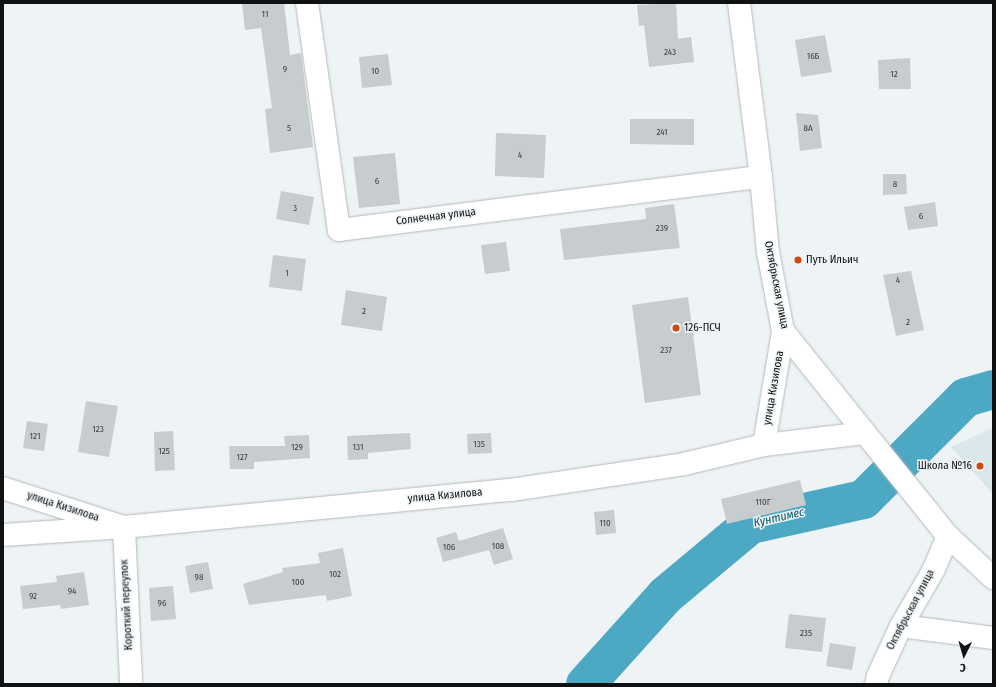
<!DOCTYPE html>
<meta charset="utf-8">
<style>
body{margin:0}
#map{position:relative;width:996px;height:687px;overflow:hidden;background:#eef3f5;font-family:"Fira Sans Condensed",sans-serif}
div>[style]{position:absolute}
.built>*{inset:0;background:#d9e7eb}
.river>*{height:39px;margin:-19.5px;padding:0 19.5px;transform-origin:19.5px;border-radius:19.5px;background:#4da8c3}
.building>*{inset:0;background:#c7ccce}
.roads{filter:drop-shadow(0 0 1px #b4b9bb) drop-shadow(0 0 1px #b4b9bb)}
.street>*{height:22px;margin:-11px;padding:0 11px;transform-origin:11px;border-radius:11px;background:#fff}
.secondary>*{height:22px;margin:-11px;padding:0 11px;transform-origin:11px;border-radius:11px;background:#fff}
.primary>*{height:22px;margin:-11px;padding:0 11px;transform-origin:11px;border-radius:11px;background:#fff}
.dots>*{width:11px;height:11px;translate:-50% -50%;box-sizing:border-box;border:2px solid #eef3f5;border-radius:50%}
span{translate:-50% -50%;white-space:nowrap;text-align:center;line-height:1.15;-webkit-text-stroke:3px #eef3f5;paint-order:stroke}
.number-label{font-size:9px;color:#3e4041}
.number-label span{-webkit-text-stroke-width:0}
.street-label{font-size:11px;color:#101112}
.poi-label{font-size:11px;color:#101112}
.left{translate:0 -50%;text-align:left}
.right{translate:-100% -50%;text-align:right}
.water-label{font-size:12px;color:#025568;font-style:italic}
.frame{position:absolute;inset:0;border:4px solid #101112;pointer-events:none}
.north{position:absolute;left:944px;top:635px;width:40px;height:40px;-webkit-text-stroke:3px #eef3f5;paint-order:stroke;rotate:185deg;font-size:11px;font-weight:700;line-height:16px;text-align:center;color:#101112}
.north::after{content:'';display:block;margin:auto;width:14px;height:18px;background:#101112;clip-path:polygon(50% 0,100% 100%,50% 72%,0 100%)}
</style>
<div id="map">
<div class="built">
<div style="clip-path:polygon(993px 428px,993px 494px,951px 447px)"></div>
</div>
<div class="river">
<div style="left:585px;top:684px;width:120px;rotate:-48deg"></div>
<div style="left:665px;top:595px;width:111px;rotate:-39.9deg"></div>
<div style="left:750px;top:524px;width:116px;rotate:-12.5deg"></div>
<div style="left:863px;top:499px;width:144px;rotate:-45deg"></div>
<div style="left:965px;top:397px;width:29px;rotate:-16deg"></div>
</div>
<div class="building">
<div style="clip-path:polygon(242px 3px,284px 3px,290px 55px,301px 53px,313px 147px,270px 153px,265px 109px,272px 108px,261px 28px,245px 30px)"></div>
<div style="clip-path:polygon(676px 3px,678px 39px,691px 37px,694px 62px,649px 67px,644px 25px,639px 26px,637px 5px)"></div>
<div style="clip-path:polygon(825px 35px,832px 72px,801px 77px,795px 40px)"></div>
<div style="clip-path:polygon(388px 54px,392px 85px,362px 88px,359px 57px)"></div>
<div style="clip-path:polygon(910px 58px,911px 89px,879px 89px,878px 60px)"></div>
<div style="clip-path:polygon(796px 113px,818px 115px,822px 148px,800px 151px)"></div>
<div style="clip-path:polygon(630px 119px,694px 119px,694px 145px,630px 144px)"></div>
<div style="clip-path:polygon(496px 133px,546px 135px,544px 178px,495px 176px)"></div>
<div style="clip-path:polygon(395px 153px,400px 204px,359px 208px,353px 157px)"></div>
<div style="clip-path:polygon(883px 174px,906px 174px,907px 194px,883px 195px)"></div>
<div style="clip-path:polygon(281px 191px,314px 197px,309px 225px,276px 219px)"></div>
<div style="clip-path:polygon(935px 202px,938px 226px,908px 230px,904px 207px)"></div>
<div style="clip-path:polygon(674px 204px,680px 248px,564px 260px,560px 229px,646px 219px,645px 208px)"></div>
<div style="clip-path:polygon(506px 242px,510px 271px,485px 274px,481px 245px)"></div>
<div style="clip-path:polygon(273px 255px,306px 259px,302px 291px,269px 287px)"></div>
<div style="clip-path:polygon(911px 271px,924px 330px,896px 336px,883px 275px)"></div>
<div style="clip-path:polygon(346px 290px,387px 297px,382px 331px,341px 325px)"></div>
<div style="clip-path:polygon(688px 297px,701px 395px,645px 403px,632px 305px)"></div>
<div style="clip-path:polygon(86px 401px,118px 406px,109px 457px,78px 452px)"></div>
<div style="clip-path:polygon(27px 421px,48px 424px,44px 451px,23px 448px)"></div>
<div style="clip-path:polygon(173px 431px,175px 470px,155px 471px,154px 432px)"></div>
<div style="clip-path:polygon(410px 433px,411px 449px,368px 453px,368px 459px,348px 460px,347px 436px)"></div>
<div style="clip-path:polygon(491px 433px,492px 453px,468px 454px,467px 434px)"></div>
<div style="clip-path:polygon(309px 435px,310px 458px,254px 462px,254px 469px,230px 469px,229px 446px,285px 446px,284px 436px)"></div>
<div style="clip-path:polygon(800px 480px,806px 505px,727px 524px,721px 499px)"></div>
<div style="clip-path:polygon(614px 510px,616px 533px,596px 535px,594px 512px)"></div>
<div style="clip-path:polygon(503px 528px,513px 559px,494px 565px,489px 550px,443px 562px,436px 538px,456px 532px,459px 541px)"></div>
<div style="clip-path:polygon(343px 548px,352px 596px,327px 601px,326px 595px,249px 605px,243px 584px,283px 572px,282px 568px,320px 563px,318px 553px)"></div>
<div style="clip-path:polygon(208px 562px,213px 589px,190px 593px,185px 566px)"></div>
<div style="clip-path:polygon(84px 572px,89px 605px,61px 609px,60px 605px,23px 609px,20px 586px,57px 582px,56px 576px)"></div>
<div style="clip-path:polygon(173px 586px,176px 619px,151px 621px,149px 588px)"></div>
<div style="clip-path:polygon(789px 614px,826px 618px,822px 652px,785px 648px)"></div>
<div style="clip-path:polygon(830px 643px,856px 647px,852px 670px,826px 666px)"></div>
</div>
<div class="roads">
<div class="street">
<div style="left:307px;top:3px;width:229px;rotate:82deg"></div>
<div style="left:339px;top:230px;width:425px;rotate:-7.2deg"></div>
<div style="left:764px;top:445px;width:101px;rotate:-6.8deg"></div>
<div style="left:3px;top:488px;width:127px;rotate:17.9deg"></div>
<div style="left:124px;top:527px;width:157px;rotate:87.4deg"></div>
<div style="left:3px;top:535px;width:121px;rotate:-3.8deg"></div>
<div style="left:124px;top:527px;width:389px;rotate:-5.5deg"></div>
<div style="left:511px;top:490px;width:175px;rotate:-8.5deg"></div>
<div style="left:684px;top:464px;width:82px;rotate:-13.4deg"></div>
<div style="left:764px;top:445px;width:116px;rotate:-80.5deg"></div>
</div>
<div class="secondary">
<div style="left:901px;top:626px;width:93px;rotate:7.4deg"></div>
<div style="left:876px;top:684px;width:8px;rotate:-76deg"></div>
<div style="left:878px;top:676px;width:55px;rotate:-65.3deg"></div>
<div style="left:901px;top:626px;width:66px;rotate:-59.9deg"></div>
<div style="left:934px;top:569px;width:36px;rotate:-67deg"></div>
</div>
<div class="primary">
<div style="left:739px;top:3px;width:175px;rotate:82.8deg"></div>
<div style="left:761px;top:177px;width:75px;rotate:84.7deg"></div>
<div style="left:768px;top:252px;width:80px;rotate:79.2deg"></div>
<div style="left:783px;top:331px;width:263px;rotate:51.2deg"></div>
<div style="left:948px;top:536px;width:62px;rotate:43deg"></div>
</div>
</div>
<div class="dots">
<div style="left:798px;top:260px;background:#cf4a0a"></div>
<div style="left:676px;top:328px;background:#cf4a0a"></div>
<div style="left:980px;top:466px;background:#cf4a0a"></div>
</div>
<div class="number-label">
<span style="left:265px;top:14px">11</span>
<span style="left:670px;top:52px">243</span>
<span style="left:813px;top:56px">16Б</span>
<span style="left:285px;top:69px">9</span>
<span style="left:375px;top:71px">10</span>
<span style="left:894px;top:74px">12</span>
<span style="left:289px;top:128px">5</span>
<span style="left:808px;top:128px">8А</span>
<span style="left:662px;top:132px">241</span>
<span style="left:520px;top:155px">4</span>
<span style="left:377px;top:181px">6</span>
<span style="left:895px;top:184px">8</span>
<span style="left:295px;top:208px">3</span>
<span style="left:921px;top:216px">6</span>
<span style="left:662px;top:228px">239</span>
<span style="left:287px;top:273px">1</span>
<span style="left:898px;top:280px">4</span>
<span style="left:364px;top:311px">2</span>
<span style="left:908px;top:322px">2</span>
<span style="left:666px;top:350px">237</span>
<span style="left:98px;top:429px">123</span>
<span style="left:35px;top:436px">121</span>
<span style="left:479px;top:444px">135</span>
<span style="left:297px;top:447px">129</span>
<span style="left:358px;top:447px">131</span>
<span style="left:164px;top:451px">125</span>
<span style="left:242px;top:457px">127</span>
<span style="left:763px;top:502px">110Г</span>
<span style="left:605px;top:523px">110</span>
<span style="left:498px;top:546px">108</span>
<span style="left:449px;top:547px">106</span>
<span style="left:335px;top:574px">102</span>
<span style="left:199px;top:577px">98</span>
<span style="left:298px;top:582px">100</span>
<span style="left:72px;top:591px">94</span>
<span style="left:33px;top:596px">92</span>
<span style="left:162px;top:603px">96</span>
<span style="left:806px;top:633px">235</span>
</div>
<div class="street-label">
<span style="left:436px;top:217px;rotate:-7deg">Солнечная улица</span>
<span style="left:776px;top:285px;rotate:79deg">Октябрьская улица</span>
<span style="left:774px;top:388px;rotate:-80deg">улица Кизилова</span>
<span style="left:445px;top:496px;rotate:-5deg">улица Кизилова</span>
<span style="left:63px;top:507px;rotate:18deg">улица Кизилова</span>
<span style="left:127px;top:605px;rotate:-93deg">Короткий переулок</span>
<span style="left:911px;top:610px;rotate:-62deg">Октябрьская улица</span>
</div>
<div class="poi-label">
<span class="left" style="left:806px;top:260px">Путь Ильич</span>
<span class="left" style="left:684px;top:328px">126-ПСЧ</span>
<span class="right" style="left:972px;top:466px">Школа №16</span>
</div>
<div class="water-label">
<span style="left:779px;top:518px;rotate:-13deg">Кунтимес</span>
</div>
<div class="frame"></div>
<div class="north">С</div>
</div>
